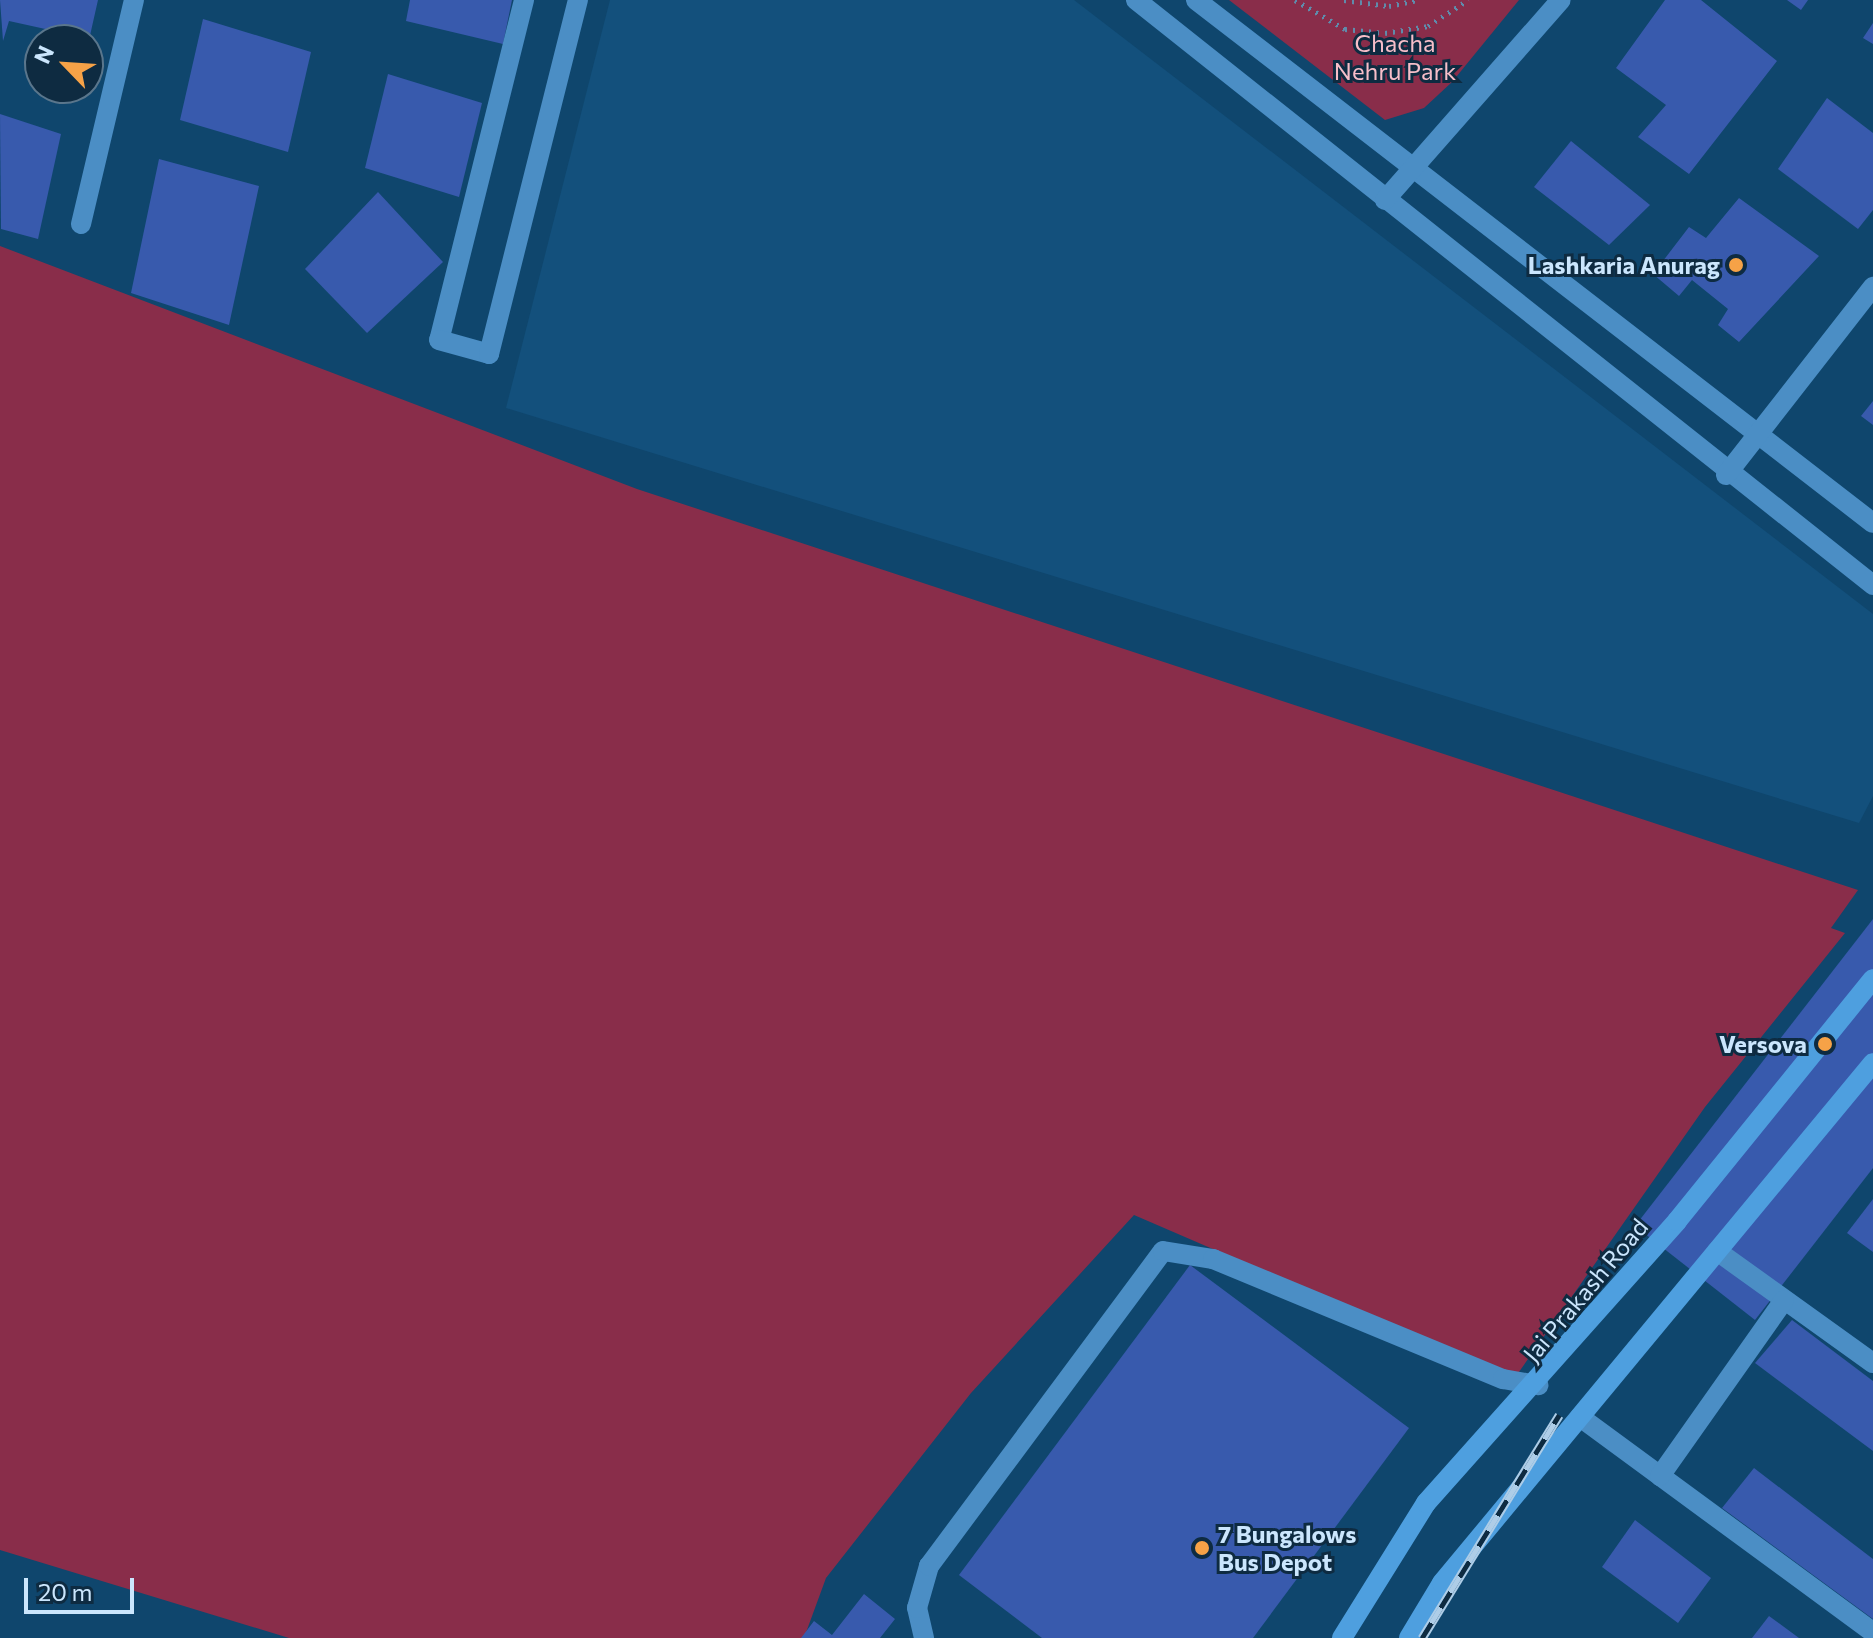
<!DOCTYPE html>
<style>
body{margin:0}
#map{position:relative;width:1873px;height:1638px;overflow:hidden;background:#0f466d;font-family:Commissioner,sans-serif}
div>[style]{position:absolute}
.built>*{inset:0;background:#13507c}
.green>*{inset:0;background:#892d4a}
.building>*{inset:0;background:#385aad}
.path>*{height:5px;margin-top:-2.5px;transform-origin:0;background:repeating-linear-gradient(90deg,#608bab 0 2px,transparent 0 8px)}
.minor>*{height:20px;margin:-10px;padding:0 10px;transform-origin:10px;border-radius:10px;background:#4b8ec5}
.major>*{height:20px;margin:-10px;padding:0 10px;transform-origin:10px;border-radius:10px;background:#4e9fdf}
.rail>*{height:9px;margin-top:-4.5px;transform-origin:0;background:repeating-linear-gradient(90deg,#0e2b41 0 18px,#aecde7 0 36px);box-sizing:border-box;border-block:2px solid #aecde7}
.dots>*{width:22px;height:22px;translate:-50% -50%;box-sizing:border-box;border:4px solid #0e2b41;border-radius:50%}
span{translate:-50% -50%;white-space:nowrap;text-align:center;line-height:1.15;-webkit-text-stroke:6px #0e2b41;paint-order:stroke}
.park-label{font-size:24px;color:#f7bec9}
.poi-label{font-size:24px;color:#cbe6fd;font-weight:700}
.right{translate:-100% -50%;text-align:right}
.left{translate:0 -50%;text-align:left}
.street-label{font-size:24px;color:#cbe6fd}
.north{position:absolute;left:24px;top:24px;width:80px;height:80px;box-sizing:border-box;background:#0e2b41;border:2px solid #5a768c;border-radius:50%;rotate:295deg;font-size:22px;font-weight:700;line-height:32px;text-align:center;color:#cbe6fd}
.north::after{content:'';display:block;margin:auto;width:28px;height:36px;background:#f6a247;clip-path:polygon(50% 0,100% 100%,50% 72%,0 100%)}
.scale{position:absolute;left:24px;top:1578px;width:110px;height:36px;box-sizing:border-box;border:4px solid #cbe6fd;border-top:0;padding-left:10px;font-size:24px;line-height:28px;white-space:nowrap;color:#cbe6fd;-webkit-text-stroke:6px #0e2b41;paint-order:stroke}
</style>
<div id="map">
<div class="built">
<div style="clip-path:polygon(610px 0,1074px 0,1873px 614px,1873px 796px,1859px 823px,506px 408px)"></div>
</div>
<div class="green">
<div style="clip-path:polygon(1229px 0,1519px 0,1452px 82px,1424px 108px,1385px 120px)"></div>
<div style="clip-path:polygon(0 246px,637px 489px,1858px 890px,1831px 928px,1845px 933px,1705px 1107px,1514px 1379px,1134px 1215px,971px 1393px,826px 1578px,804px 1638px,289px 1638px,0 1550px)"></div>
</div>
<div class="building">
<div style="clip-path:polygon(0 0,98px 0,89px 40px,58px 40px,59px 32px,9px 21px,3px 41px)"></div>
<div style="clip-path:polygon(410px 0,512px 0,503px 44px,406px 21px)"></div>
<div style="clip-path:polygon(1665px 0,1701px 0,1777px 61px,1689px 174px,1638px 137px,1666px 105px,1616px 68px)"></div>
<div style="clip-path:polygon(1787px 0,1808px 0,1801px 10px)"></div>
<div style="clip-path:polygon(203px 19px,311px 52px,288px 152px,180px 120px)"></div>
<div style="clip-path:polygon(1873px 23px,1873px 44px,1863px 38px)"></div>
<div style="clip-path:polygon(388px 74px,482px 103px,459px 197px,365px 168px)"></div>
<div style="clip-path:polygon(1827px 98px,1873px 133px,1873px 210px,1858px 229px,1778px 169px)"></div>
<div style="clip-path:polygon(0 114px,61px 134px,38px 239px,1px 229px)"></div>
<div style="clip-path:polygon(1571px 141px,1650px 205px,1609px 245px,1534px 187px)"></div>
<div style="clip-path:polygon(159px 159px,259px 186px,229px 325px,131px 293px)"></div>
<div style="clip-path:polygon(378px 192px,443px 262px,367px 333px,305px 269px)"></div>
<div style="clip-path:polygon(1739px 198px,1819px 256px,1739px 342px,1718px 325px,1728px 309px,1692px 280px,1679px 296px,1653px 274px,1689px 227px,1706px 238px)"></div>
<div style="clip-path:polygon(1873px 401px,1873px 425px,1861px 416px)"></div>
<div style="clip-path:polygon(1873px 919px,1873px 1168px,1755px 1320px,1635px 1226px)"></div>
<div style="clip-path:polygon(1873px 1199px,1873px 1252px,1847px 1233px)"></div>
<div style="clip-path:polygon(1190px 1265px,1409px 1428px,1253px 1638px,1042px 1638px,959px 1575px)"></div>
<div style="clip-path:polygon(1792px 1320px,1873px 1381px,1873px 1451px,1755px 1363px)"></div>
<div style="clip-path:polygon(1754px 1468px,1873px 1559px,1873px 1619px,1722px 1508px)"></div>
<div style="clip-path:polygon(1635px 1520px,1711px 1578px,1678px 1623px,1602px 1567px)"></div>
<div style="clip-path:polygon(864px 1594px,895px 1619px,880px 1638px,801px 1638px,814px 1621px,832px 1635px)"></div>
<div style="clip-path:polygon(1769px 1616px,1799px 1638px,1752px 1638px)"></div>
</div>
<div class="path">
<div style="left:1295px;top:0;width:58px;rotate:30.1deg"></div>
<div style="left:1345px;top:29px;width:40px;rotate:5.7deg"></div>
<div style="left:1385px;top:33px;width:44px;rotate:-9.2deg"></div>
<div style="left:1428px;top:26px;width:48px;rotate:-33deg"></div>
<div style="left:1344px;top:0;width:45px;rotate:7.6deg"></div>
<div style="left:1389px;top:6px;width:30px;rotate:-12deg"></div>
</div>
<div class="minor">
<div style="left:524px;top:0;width:350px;rotate:104deg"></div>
<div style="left:439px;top:340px;width:52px;rotate:15.6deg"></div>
<div style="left:489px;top:354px;width:365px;rotate:-75.9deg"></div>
<div style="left:1136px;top:0;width:941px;rotate:38.44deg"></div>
<div style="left:1196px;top:0;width:855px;rotate:37.69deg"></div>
<div style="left:1385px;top:200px;width:266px;rotate:-48.7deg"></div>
<div style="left:81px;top:224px;width:230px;rotate:-76.7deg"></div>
<div style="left:1726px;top:475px;width:239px;rotate:-52deg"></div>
<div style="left:1717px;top:1251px;width:192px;rotate:35.7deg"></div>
<div style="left:1580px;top:1417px;width:363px;rotate:36.3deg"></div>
<div style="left:1660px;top:1476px;width:215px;rotate:-54.8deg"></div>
<div style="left:924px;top:1638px;width:31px;rotate:-103deg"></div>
<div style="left:917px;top:1608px;width:44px;rotate:-74.1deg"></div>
<div style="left:929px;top:1566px;width:392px;rotate:-53.4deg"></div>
<div style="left:1163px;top:1251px;width:51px;rotate:9.1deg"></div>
<div style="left:1213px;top:1259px;width:314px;rotate:22.5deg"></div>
<div style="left:1503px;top:1379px;width:36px;rotate:10deg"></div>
</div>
<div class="major">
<div style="left:1342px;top:1638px;width:159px;rotate:-58.1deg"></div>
<div style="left:1426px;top:1503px;width:378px;rotate:-48.3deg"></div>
<div style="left:1677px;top:1221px;width:311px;rotate:-51deg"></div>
<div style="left:1409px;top:1638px;width:64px;rotate:-59deg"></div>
<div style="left:1442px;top:1583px;width:675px;rotate:-50.35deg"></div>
</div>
<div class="rail">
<div style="left:1422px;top:1638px;width:262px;rotate:-58.4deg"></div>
</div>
<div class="dots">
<div style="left:1736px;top:265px;background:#f6a247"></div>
<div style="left:1825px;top:1044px;background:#f6a247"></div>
<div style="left:1202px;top:1548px;background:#f6a247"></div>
</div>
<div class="park-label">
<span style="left:1395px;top:57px">Chacha<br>Nehru Park</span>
</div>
<div class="poi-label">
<span class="right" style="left:1720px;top:265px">Lashkaria Anurag</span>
<span class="right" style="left:1807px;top:1044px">Versova</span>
<span class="left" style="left:1218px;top:1548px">7 Bungalows<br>Bus Depot</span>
</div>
<div class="street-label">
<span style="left:1585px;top:1290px;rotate:-50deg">Jai Prakash Road</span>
</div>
<div class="north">N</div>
<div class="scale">20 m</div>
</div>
